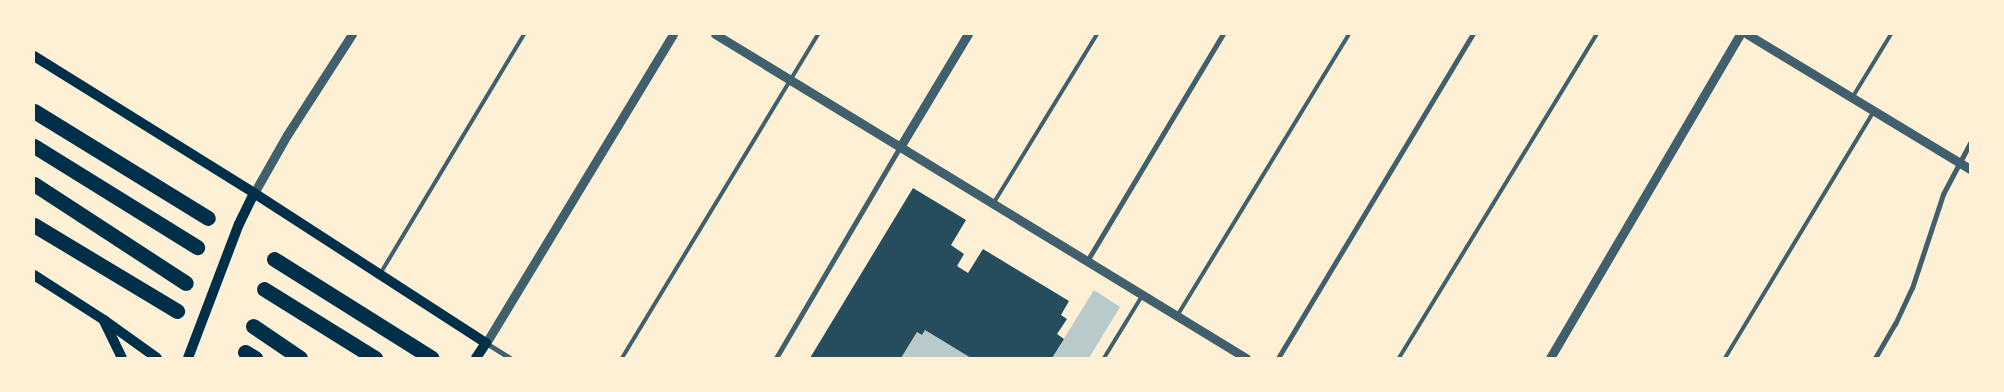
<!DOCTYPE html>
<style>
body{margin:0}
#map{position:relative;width:2004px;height:392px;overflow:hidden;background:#fdf0d5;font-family:Barlow,sans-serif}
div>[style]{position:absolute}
.green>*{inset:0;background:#b9caca}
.building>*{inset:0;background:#264d5e}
.service>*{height:4px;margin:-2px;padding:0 2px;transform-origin:2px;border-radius:2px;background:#3f606c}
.minor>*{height:5px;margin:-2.5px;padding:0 2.5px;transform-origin:2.5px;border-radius:2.5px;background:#3f606c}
.tertiary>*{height:9px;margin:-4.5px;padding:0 4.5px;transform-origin:4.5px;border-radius:4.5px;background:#3f606c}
.secondary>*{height:10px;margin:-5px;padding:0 5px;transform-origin:5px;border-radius:5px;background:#003049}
.motorway>*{height:15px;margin:-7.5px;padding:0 7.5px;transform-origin:7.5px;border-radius:7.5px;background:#003049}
span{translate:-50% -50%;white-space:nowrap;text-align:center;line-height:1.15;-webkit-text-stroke:4px #fdf0d5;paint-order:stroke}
.frame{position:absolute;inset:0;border:35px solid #fdf0d5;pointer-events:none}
</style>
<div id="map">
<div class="green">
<div style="clip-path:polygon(1094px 290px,1120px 307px,1089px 358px,1052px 358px)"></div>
<div style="clip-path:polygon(925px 330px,971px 358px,901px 358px,917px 332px)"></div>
</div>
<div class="building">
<div style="clip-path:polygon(913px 188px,966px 220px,951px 245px,964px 254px,957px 266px,968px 273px,983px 249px,1069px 301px,1061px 315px,1067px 319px,1057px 334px,1064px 339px,1052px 358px,971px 358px,925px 330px,922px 335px,917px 332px,901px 358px,810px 358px)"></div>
</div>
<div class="service">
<div style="left:1852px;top:98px;width:75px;rotate:-58.6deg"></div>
<div style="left:993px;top:204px;width:199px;rotate:-58.5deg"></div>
<div style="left:380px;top:274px;width:280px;rotate:-59deg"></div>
<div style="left:1177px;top:316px;width:330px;rotate:-58.6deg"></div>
<div style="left:622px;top:358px;width:379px;rotate:-58.8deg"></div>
<div style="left:1104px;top:358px;width:73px;rotate:-58.5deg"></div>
<div style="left:1399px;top:358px;width:380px;rotate:-58.6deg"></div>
<div style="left:1725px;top:358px;width:288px;rotate:-58.9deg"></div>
</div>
<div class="minor">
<div style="left:1087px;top:261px;width:265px;rotate:-59.1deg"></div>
<div style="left:486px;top:343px;width:28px;rotate:32deg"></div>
<div style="left:776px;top:358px;width:245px;rotate:-59.6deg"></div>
<div style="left:1278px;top:358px;width:378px;rotate:-59deg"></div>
<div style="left:1875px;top:358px;width:39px;rotate:-60deg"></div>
<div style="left:1895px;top:324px;width:40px;rotate:-65deg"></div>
<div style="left:1912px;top:288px;width:99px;rotate:-71.7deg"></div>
<div style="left:1943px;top:194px;width:58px;rotate:-62.1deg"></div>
</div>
<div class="tertiary">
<div style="left:715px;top:34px;width:622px;rotate:31.39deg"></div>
<div style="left:1747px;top:34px;width:261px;rotate:31.2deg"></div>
<div style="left:900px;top:147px;width:132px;rotate:-59deg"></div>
<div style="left:254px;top:193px;width:67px;rotate:-60.4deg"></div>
<div style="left:287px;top:135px;width:120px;rotate:-57.2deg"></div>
<div style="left:486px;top:343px;width:361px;rotate:-58.8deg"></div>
<div style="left:1550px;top:358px;width:376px;rotate:-59.6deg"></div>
</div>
<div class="secondary">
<div style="left:34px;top:56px;width:259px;rotate:31.9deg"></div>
<div style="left:254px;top:193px;width:276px;rotate:32.9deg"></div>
<div style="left:486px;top:343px;width:18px;rotate:124deg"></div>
<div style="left:34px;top:275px;width:83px;rotate:32.7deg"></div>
<div style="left:104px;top:320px;width:65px;rotate:35.6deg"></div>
<div style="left:104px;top:321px;width:41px;rotate:64.1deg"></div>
<div style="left:188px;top:358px;width:143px;rotate:-69.2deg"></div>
<div style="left:239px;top:224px;width:34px;rotate:-64deg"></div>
</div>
<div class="motorway">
<div style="left:34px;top:111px;width:204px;rotate:31.6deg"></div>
<div style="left:34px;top:146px;width:192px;rotate:31.8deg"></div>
<div style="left:34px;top:184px;width:181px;rotate:33.1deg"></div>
<div style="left:34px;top:225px;width:167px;rotate:31deg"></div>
<div style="left:274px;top:259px;width:186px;rotate:32.1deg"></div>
<div style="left:264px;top:289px;width:131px;rotate:31.9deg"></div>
<div style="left:253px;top:326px;width:57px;rotate:34.2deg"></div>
<div style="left:245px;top:352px;width:12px;rotate:31deg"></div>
</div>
<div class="frame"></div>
</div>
